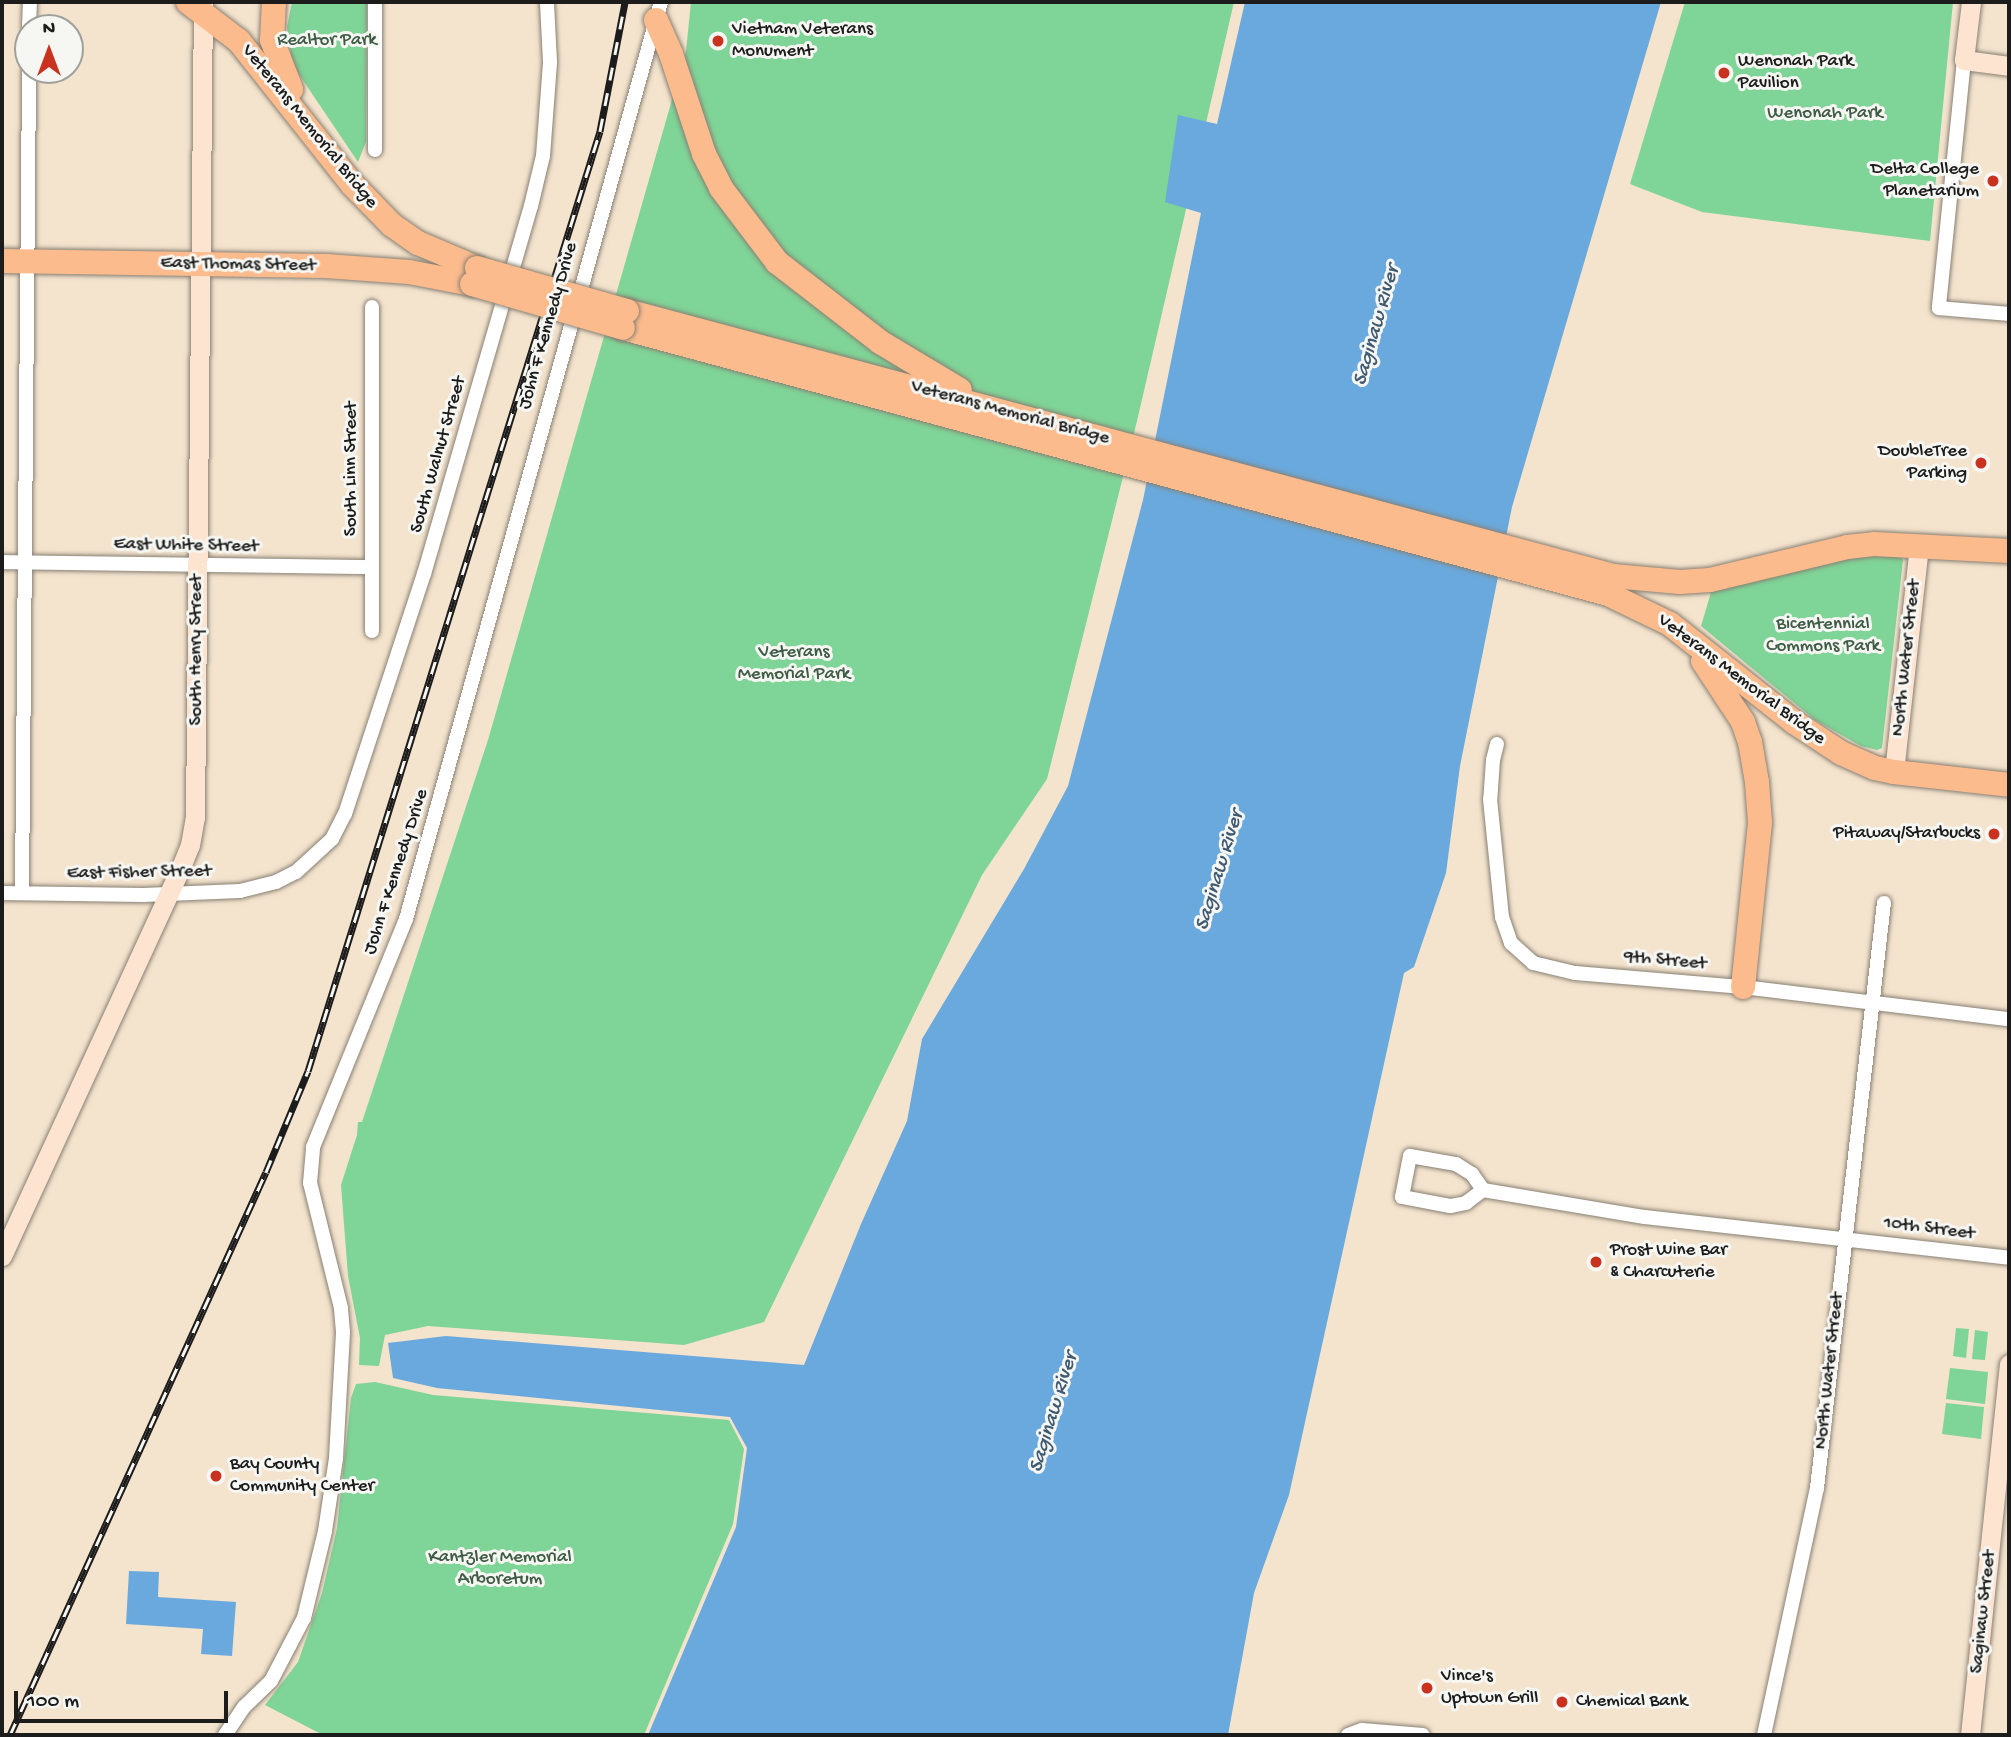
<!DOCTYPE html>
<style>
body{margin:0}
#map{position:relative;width:2011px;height:1737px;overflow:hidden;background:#f4e3cd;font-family:"Gochi Hand",sans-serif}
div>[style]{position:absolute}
.green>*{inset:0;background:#7fd497}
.water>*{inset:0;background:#6aa9dd}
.roads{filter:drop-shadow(0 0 2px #888074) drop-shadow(0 0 2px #888074)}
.street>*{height:14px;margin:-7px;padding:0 7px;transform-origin:7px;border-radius:7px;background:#fff}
.secondary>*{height:19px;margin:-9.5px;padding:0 9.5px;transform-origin:9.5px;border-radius:9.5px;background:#fde4d1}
.highway>*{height:24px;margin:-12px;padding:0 12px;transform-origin:12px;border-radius:12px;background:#fbbb8d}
.rail>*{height:7px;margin-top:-3.5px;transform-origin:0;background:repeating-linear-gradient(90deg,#f6f6f2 0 13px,#1c1c1c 0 26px);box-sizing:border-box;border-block:2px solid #1c1c1c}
.bridges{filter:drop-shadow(0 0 2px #888074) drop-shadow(0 0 2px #888074)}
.highway-bridge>*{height:24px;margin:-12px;padding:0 12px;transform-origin:12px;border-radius:12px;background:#fbbb8d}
.dots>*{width:19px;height:19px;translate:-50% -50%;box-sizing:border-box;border:4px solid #f6f6f2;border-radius:50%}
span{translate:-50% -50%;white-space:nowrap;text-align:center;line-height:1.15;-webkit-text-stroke:6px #f6f6f2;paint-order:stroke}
.poi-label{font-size:19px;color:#1c1c1c}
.left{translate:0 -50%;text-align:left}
.right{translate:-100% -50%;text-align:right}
.park-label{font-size:19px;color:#3f5c47}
.street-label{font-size:19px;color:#1c1c1c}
.water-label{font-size:21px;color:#3f5b73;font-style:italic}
.frame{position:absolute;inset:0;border:4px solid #1c1c1c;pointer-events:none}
.north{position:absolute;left:14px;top:14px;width:70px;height:70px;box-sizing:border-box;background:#f6f6f2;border:2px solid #9f9f9c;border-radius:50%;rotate:0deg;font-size:19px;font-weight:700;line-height:28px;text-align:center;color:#1c1c1c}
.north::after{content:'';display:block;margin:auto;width:24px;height:32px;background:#c8321e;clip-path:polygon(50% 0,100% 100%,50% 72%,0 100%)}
.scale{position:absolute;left:14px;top:1691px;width:214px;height:32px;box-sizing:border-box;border:4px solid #1c1c1c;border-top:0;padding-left:9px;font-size:21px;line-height:24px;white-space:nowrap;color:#1c1c1c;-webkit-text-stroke:5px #f6f6f2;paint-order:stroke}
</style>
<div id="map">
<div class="green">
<div style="clip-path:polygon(292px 2px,367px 2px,366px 142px,358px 162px,292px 64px,287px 27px)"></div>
<div style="clip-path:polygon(691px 2px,1234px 2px,1137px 421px,1047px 779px,982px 875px,764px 1322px,684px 1345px,428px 1326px,385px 1335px,379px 1366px,359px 1365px,360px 1338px,348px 1276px,341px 1185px,357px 1135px,358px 1122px,362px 1122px,488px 740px,686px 51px)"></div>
<div style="clip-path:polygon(1685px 2px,1953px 2px,1930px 241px,1702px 212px,1630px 184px)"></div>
<div style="clip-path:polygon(1895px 548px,1903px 560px,1882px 748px,1877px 750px,1861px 746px,1815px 720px,1701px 626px,1712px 589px)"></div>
<div style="clip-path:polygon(1956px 1328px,1969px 1329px,1966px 1358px,1953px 1356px)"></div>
<div style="clip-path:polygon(1975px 1330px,1988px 1332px,1985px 1360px,1972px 1359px)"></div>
<div style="clip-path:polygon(1950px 1368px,1988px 1372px,1985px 1404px,1946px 1399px)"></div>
<div style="clip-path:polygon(375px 1382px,433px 1395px,729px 1420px,744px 1449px,733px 1524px,644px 1735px,323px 1735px,265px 1705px,298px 1662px,322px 1593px,337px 1528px,351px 1398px,356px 1384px)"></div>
<div style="clip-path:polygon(1946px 1403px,1984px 1407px,1981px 1439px,1942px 1434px)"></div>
</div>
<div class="water">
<div style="clip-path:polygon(1245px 2px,1661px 2px,1512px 507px,1460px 766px,1446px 873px,1414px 967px,1404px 973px,1289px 1495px,1254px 1593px,1228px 1735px,648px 1735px,736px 1527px,747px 1448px,730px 1417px,437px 1388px,393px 1378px,388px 1343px,446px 1336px,804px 1365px,861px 1224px,907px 1121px,922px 1039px,1024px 869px,1068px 786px,1143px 500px,1201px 213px,1165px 202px,1178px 115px,1217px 124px)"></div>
<div style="clip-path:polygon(129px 1571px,159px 1572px,158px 1597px,236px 1602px,232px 1656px,201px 1654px,203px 1629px,126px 1624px)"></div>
</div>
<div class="roads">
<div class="street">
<div style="left:375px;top:2px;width:148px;rotate:90deg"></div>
<div style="left:29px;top:28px;width:26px;rotate:-88deg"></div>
<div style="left:1964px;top:60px;width:249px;rotate:95.8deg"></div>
<div style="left:1939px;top:308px;width:70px;rotate:4.9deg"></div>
<div style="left:372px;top:307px;width:324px;rotate:90deg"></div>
<div style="left:2px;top:562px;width:369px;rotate:0.8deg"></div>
<div style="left:1497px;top:744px;width:16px;rotate:104deg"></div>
<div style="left:1493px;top:760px;width:39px;rotate:94deg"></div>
<div style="left:1490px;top:799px;width:119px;rotate:84.2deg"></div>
<div style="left:1502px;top:917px;width:28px;rotate:71deg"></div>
<div style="left:1511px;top:943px;width:30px;rotate:42deg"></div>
<div style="left:1533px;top:963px;width:43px;rotate:13.4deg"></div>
<div style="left:1575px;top:973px;width:169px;rotate:4.8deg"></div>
<div style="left:1743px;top:987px;width:268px;rotate:6.9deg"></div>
<div style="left:2px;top:893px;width:141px;rotate:0.8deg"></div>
<div style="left:143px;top:895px;width:97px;rotate:-2.4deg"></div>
<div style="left:240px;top:891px;width:37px;rotate:-14deg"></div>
<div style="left:276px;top:882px;width:22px;rotate:-27deg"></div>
<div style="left:296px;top:872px;width:49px;rotate:-42.5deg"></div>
<div style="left:332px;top:839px;width:28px;rotate:-63deg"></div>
<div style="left:345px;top:814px;width:253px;rotate:-71.8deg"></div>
<div style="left:424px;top:574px;width:383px;rotate:-73.8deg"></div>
<div style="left:531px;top:206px;width:51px;rotate:-76.5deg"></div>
<div style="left:543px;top:156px;width:94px;rotate:-85.7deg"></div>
<div style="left:550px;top:62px;width:60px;rotate:-92.9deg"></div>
<div style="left:22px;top:893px;width:823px;rotate:-89.51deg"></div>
<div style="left:1483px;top:1190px;width:21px;rotate:143deg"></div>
<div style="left:1466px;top:1203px;width:16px;rotate:169deg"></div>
<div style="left:1450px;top:1206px;width:49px;rotate:-169.4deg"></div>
<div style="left:1402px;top:1197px;width:42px;rotate:-79deg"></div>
<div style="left:1410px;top:1156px;width:47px;rotate:9.9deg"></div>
<div style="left:1456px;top:1164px;width:19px;rotate:32deg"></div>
<div style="left:1472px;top:1174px;width:19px;rotate:55deg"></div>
<div style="left:1483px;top:1190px;width:164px;rotate:9.5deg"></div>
<div style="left:1645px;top:1217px;width:366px;rotate:6.4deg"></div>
<div style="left:225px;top:1735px;width:34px;rotate:-56deg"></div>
<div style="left:244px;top:1707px;width:37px;rotate:-44deg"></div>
<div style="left:271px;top:1681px;width:71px;rotate:-62.4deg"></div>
<div style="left:304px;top:1618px;width:89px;rotate:-76.4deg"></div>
<div style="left:325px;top:1531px;width:74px;rotate:-81.4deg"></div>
<div style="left:336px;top:1458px;width:126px;rotate:-86.8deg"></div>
<div style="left:343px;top:1332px;width:24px;rotate:-95deg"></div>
<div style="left:341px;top:1308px;width:129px;rotate:-103.9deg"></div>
<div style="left:310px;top:1183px;width:36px;rotate:-85deg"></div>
<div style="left:313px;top:1147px;width:246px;rotate:-67.8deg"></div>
<div style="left:406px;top:919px;width:952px;rotate:-74.46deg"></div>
<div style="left:1348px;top:1735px;width:15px;rotate:-20deg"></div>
<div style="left:1362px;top:1730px;width:61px;rotate:4.7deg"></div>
<div style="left:1764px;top:1735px;width:253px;rotate:-77.9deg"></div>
<div style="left:1817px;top:1488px;width:589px;rotate:-83.47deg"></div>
</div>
<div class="secondary">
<div style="left:1971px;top:2px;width:58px;rotate:96.9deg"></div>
<div style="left:1964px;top:60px;width:45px;rotate:7.6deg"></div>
<div style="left:1894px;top:772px;width:228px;rotate:-83.7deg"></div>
<div style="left:2px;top:1256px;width:428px;rotate:-65.3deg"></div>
<div style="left:181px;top:867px;width:24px;rotate:-68deg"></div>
<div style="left:190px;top:845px;width:27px;rotate:-80deg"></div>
<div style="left:195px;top:818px;width:815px;rotate:-89.44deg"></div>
<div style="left:1970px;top:1735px;width:373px;rotate:-84deg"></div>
</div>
<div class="highway">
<div style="left:188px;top:2px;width:64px;rotate:37.4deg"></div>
<div style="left:239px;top:41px;width:182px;rotate:51.7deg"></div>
<div style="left:352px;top:184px;width:57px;rotate:45.7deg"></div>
<div style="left:392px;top:225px;width:32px;rotate:35deg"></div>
<div style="left:418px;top:243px;width:64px;rotate:23deg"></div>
<div style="left:274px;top:2px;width:38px;rotate:93deg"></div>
<div style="left:272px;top:40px;width:53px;rotate:68.8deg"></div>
<div style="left:656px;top:20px;width:37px;rotate:66deg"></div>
<div style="left:671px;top:54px;width:105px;rotate:71.7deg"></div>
<div style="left:704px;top:154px;width:38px;rotate:63deg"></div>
<div style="left:721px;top:188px;width:93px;rotate:52.9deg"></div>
<div style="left:777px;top:262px;width:130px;rotate:37.8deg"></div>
<div style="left:880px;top:342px;width:93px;rotate:31deg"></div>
<div style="left:2px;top:261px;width:324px;rotate:0.9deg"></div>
<div style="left:326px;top:266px;width:83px;rotate:4.1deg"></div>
<div style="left:409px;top:272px;width:64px;rotate:10.8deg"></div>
<div style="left:627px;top:311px;width:1021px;rotate:15.04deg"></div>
<div style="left:1613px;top:576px;width:67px;rotate:5.1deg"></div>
<div style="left:1680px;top:582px;width:30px;rotate:-4deg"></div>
<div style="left:1710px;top:580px;width:141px;rotate:-13.5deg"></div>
<div style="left:1847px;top:547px;width:27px;rotate:-6deg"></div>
<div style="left:1874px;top:544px;width:135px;rotate:3deg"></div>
<div style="left:623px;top:328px;width:1020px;rotate:15.11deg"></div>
<div style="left:1608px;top:594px;width:69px;rotate:25.8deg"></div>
<div style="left:1670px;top:624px;width:158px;rotate:38.3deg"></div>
<div style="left:1794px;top:722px;width:56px;rotate:33.4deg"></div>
<div style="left:1841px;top:753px;width:37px;rotate:24deg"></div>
<div style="left:1875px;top:768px;width:19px;rotate:12deg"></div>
<div style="left:1894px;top:772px;width:116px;rotate:6.4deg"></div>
<div style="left:1703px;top:661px;width:73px;rotate:56.7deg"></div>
<div style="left:1743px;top:722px;width:21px;rotate:71deg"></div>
<div style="left:1750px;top:742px;width:41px;rotate:80.1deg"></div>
<div style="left:1757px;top:782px;width:41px;rotate:85.8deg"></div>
<div style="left:1760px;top:823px;width:165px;rotate:95.9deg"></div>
</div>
</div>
<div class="rail">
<div style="left:10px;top:1735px;width:618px;rotate:-65.55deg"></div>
<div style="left:266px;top:1172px;width:109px;rotate:-67.4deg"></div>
<div style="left:308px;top:1071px;width:984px;rotate:-72.74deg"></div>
<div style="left:600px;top:131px;width:131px;rotate:-79deg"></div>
</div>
<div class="bridges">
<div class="highway-bridge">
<div style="left:477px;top:268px;width:156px;rotate:16deg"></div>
<div style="left:472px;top:284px;width:157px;rotate:16.2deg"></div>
</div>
</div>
<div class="dots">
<div style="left:718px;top:41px;background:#c8321e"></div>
<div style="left:1724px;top:73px;background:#c8321e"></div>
<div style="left:1993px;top:181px;background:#c8321e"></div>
<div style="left:1981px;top:463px;background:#c8321e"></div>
<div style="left:1994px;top:834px;background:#c8321e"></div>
<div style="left:1596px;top:1262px;background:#c8321e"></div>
<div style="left:216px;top:1476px;background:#c8321e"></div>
<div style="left:1427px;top:1688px;background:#c8321e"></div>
<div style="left:1562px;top:1702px;background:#c8321e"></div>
</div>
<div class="poi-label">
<span class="left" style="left:732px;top:41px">Vietnam Veterans<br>Monument</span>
<span class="left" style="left:1738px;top:73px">Wenonah Park<br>Pavilion</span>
<span class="right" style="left:1979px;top:181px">Delta College<br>Planetarium</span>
<span class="right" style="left:1967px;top:463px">DoubleTree<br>Parking</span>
<span class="right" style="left:1980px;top:834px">Pitaway/Starbucks</span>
<span class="left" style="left:1610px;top:1262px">Prost Wine Bar<br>&amp; Charcuterie</span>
<span class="left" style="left:230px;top:1476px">Bay County<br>Community Center</span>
<span class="left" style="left:1441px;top:1688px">Vince's<br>Uptown Grill</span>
<span class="left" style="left:1576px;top:1702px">Chemical Bank</span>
</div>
<div class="park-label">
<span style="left:327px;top:41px">Realtor Park</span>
<span style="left:1825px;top:114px">Wenonah Park</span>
<span style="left:1823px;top:636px">Bicentennial<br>Commons Park</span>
<span style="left:794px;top:664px">Veterans<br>Memorial Park</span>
<span style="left:500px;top:1569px">Kantzler Memorial<br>Arboretum</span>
</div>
<div class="street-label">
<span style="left:309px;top:127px;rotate:51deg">Veterans Memorial Bridge</span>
<span style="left:238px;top:265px;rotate:1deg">East Thomas Street</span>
<span style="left:549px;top:326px;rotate:-74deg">John F Kennedy Drive</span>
<span style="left:1010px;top:413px;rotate:15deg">Veterans Memorial Bridge</span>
<span style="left:439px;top:455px;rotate:-74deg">South Walnut Street</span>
<span style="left:352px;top:469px;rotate:-90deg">South Linn Street</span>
<span style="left:186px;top:546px;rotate:1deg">East White Street</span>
<span style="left:197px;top:650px;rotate:-90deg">South Henry Street</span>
<span style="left:1907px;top:658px;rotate:-84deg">North Water Street</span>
<span style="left:1741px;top:680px;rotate:37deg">Veterans Memorial Bridge</span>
<span style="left:397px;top:872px;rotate:-72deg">John F Kennedy Drive</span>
<span style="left:139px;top:873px;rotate:-1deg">East Fisher Street</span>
<span style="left:1665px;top:961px;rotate:5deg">9th Street</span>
<span style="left:1929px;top:1229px;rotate:7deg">10th Street</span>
<span style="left:1830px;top:1371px;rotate:-84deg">North Water Street</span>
<span style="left:1984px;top:1612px;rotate:-84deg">Saginaw Street</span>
</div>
<div class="water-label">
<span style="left:1378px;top:326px;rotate:-74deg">Saginaw River</span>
<span style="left:1221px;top:871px;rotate:-73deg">Saginaw River</span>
<span style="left:1055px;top:1413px;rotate:-73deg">Saginaw River</span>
</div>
<div class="frame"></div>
<div class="north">N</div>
<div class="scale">100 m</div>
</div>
